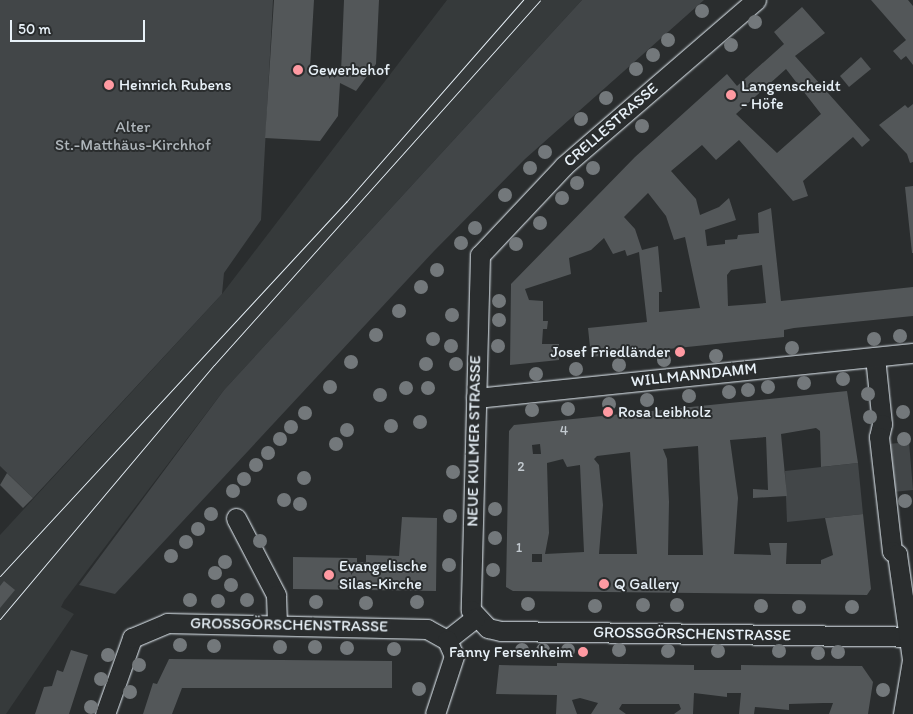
<!DOCTYPE html>
<meta charset="utf-8">
<style>
body{margin:0}
#map{position:relative;width:913px;height:714px;overflow:hidden;background:#2a2d2e;font-family:Itim,sans-serif}
div>[style]{position:absolute}
.built>*{inset:0;background:#363a3b}
.green>*{inset:0;background:#424648}
.building>*{inset:0;background:#535759}
.roads{filter:drop-shadow(0 0 1px #e8f1f8) drop-shadow(0 0 1px #e8f1f8)}
.minor>*{height:19px;margin:-9.5px;padding:0 9.5px;transform-origin:9.5px;border-radius:9.5px;background:#2a2d2e}
.tram>*{height:1px;margin:-0.5px;padding:0 0.5px;transform-origin:0.5px;border-radius:0.5px;background:#e8f1f8}
.trees>*{width:14px;height:14px;margin:-7px;border-radius:50%;background:#73787b}
.dots>*{width:14px;height:14px;translate:-50% -50%;box-sizing:border-box;border:2px solid #2a2d2e;border-radius:50%}
span{translate:-50% -50%;white-space:nowrap;text-align:center;line-height:1.15;-webkit-text-stroke:4px #2a2d2e;paint-order:stroke}
.number-label{font-size:14px;color:#c3cad0}
.number-label span{-webkit-text-stroke-width:0}
.poi-label{font-size:16px;color:#e8f1f8}
.left{translate:0 -50%;text-align:left}
.right{translate:-100% -50%;text-align:right}
.street-label{font-size:16px;color:#e8f1f8}
.park-label{font-size:16px;color:#aeb5ba}
.scale{position:absolute;left:10px;top:20px;width:135px;height:22px;box-sizing:border-box;border:2px solid #e8f1f8;border-top:0;padding-left:6px;font-size:15px;line-height:18px;white-space:nowrap;color:#e8f1f8;-webkit-text-stroke:4px #2a2d2e;paint-order:stroke}
</style>
<div id="map">
<div class="built">
<div style="clip-path:polygon(447px 0,582px 0,224px 390px,64px 601px,61px 607px,74px 614px,6px 714px,0 714px,0 535px,222px 294px)"></div>
</div>
<div class="green">
<div style="clip-path:polygon(0 0,273px 0,261px 220px,224px 273px,222px 294px,33px 498px,0 466px)"></div>
<div style="clip-path:polygon(582px 0,704px 0,525px 159px,434px 251px,115px 594px,79px 585px,224px 390px)"></div>
<div style="clip-path:polygon(909px 442px,913px 490px,893px 492px,888px 444px)"></div>
<div style="clip-path:polygon(858px 463px,863px 514px,787px 522px,785px 471px)"></div>
</div>
<div class="building">
<div style="clip-path:polygon(274px 0,314px 0,310px 68px,341px 72px,344px 0,379px 0,376px 64px,356px 91px,340px 83px,338px 116px,320px 141px,265px 138px)"></div>
<div style="clip-path:polygon(871px 0,908px 0,913px 6px,913px 65px,906px 56px,901px 60px,893px 51px,906px 40px)"></div>
<div style="clip-path:polygon(evenodd,802px 7px,825px 33px,795px 56px,870px 140px,862px 147px,853px 137px,803px 181px,808px 196px,793px 201px,739px 140px,716px 160px,702px 145px,671px 171px,696px 199px,700px 215px,719px 207px,729px 198px,736px 220px,705px 230px,707px 246px,725px 244px,725px 240px,737px 239px,738px 235px,759px 233px,758px 213px,771px 208px,781px 301px,913px 287px,913px 316px,794px 328px,784px 330px,784px 337px,591px 357px,588px 328px,647px 322px,639px 252px,627px 256px,625px 250px,613px 254px,604px 238px,591px 250px,569px 258px,571px 274px,525px 289px,529px 300px,543px 301px,543px 321px,548px 321px,547px 329px,543px 329px,542px 344px,559px 344px,559px 360px,510px 365px,511px 284px,635px 157px,727px 74px,737px 86px,784px 44px,774px 32px,802px 7px,786px 69px,821px 114px,777px 153px,736px 114px,786px 69px,802px 7px,648px 193px,666px 216px,674px 240px,685px 237px,700px 308px,659px 312px,659px 292px,662px 292px,658px 246px,642px 250px,635px 229px,624px 217px,648px 193px,802px 7px,762px 265px,766px 303px,728px 306px,727px 275px,731px 270px,762px 265px)"></div>
<div style="clip-path:polygon(861px 57px,871px 69px,849px 87px,840px 76px)"></div>
<div style="clip-path:polygon(913px 104px,913px 162px,910px 163px,907px 154px,879px 125px,905px 105px,908px 108px)"></div>
<div style="clip-path:polygon(913px 186px,913px 253px,912px 253px,905px 187px)"></div>
<div style="clip-path:polygon(evenodd,847px 391px,858px 463px,821px 467px,820px 431px,816px 428px,781px 434px,787px 496px,753px 498px,753px 489px,768px 490px,766px 437px,730px 440px,738px 498px,734px 554px,771px 555px,769px 543px,787px 543px,786px 564px,821px 564px,821px 560px,833px 555px,825px 518px,863px 514px,871px 589px,867px 595px,513px 591px,506px 587px,509px 431px,514px 425px,847px 391px,540px 444px,541px 454px,533px 454px,532px 445px,540px 444px,847px 391px,698px 446px,703px 555px,668px 555px,669px 502px,667px 459px,663px 449px,698px 446px,847px 391px,630px 452px,637px 554px,599px 554px,603px 505px,599px 465px,594px 459px,597px 456px,630px 452px,847px 391px,563px 459px,567px 467px,580px 465px,584px 552px,545px 554px,549px 533px,547px 463px,563px 459px,847px 391px,532px 554px,542px 554px,542px 562px,532px 562px,532px 554px)"></div>
<div style="clip-path:polygon(7px 473px,33px 498px,23px 508px,0 485px)"></div>
<div style="clip-path:polygon(402px 517px,437px 518px,436px 591px,293px 589px,293px 557px,357px 558px,357px 562px,366px 562px,366px 555px,399px 556px)"></div>
<div style="clip-path:polygon(4px 581px,15px 590px,0 608px,0 586px)"></div>
<div style="clip-path:polygon(71px 650px,88px 655px,69px 714px,35px 714px,44px 687px,52px 686px,57px 670px,63px 672px)"></div>
<div style="clip-path:polygon(169px 659px,392px 661px,392px 688px,182px 688px,172px 714px,143px 714px,153px 683px,157px 684px)"></div>
<div style="clip-path:polygon(557px 663px,694px 665px,694px 670px,741px 670px,741px 665px,862px 666px,873px 682px,868px 714px,829px 714px,833px 703px,823px 703px,789px 704px,789px 710px,755px 707px,754px 714px,739px 714px,741px 693px,727px 693px,727px 697px,694px 693px,693px 714px,674px 714px,681px 709px,679px 704px,622px 704px,619px 709px,626px 714px,591px 714px,598px 703px,580px 698px,572px 700px,577px 714px,556px 714px,557px 695px,496px 694px,499px 665px,557px 666px)"></div>
</div>
<div class="roads">
<div class="minor">
<div style="left:756px;top:0;width:254px;rotate:139.2deg"></div>
<div style="left:564px;top:166px;width:122px;rotate:133.3deg"></div>
<div style="left:480px;top:255px;width:355px;rotate:91.5deg"></div>
<div style="left:471px;top:610px;width:25px;rotate:47deg"></div>
<div style="left:488px;top:628px;width:13px;rotate:13deg"></div>
<div style="left:501px;top:631px;width:412px;rotate:0.8deg"></div>
<div style="left:875px;top:357px;width:67px;rotate:84deg"></div>
<div style="left:882px;top:424px;width:13px;rotate:103deg"></div>
<div style="left:879px;top:437px;width:115px;rotate:83.5deg"></div>
<div style="left:892px;top:551px;width:6px;rotate:31deg"></div>
<div style="left:897px;top:554px;width:107px;rotate:81.9deg"></div>
<div style="left:912px;top:660px;width:55px;rotate:99.5deg"></div>
<div style="left:476px;top:398px;width:439px;rotate:-5.9deg"></div>
<div style="left:236px;top:518px;width:87px;rotate:62.5deg"></div>
<div style="left:276px;top:595px;width:30px;rotate:88deg"></div>
<div style="left:447px;top:640px;width:36px;rotate:-38deg"></div>
<div style="left:105px;top:714px;width:81px;rotate:-70.4deg"></div>
<div style="left:132px;top:638px;width:38px;rotate:-23deg"></div>
<div style="left:167px;top:623px;width:260px;rotate:1.3deg"></div>
<div style="left:427px;top:629px;width:23px;rotate:29deg"></div>
<div style="left:447px;top:640px;width:17px;rotate:66deg"></div>
<div style="left:454px;top:656px;width:61px;rotate:108.1deg"></div>
</div>
</div>
<div class="tram">
<div style="left:0;top:576px;width:510px;rotate:-47.23deg"></div>
<div style="left:346px;top:202px;width:269px;rotate:-48.8deg"></div>
<div style="left:0;top:619px;width:332px;rotate:-49.9deg"></div>
<div style="left:214px;top:365px;width:489px;rotate:-48.2deg"></div>
</div>
<div class="trees">
<div style="left:702px;top:11px"></div>
<div style="left:755px;top:22px"></div>
<div style="left:668px;top:40px"></div>
<div style="left:731px;top:45px"></div>
<div style="left:653px;top:55px"></div>
<div style="left:636px;top:69px"></div>
<div style="left:606px;top:98px"></div>
<div style="left:581px;top:119px"></div>
<div style="left:642px;top:126px"></div>
<div style="left:545px;top:152px"></div>
<div style="left:530px;top:168px"></div>
<div style="left:593px;top:168px"></div>
<div style="left:577px;top:183px"></div>
<div style="left:505px;top:195px"></div>
<div style="left:562px;top:198px"></div>
<div style="left:540px;top:223px"></div>
<div style="left:475px;top:228px"></div>
<div style="left:461px;top:243px"></div>
<div style="left:516px;top:244px"></div>
<div style="left:437px;top:270px"></div>
<div style="left:421px;top:287px"></div>
<div style="left:499px;top:301px"></div>
<div style="left:399px;top:311px"></div>
<div style="left:452px;top:315px"></div>
<div style="left:499px;top:320px"></div>
<div style="left:376px;top:335px"></div>
<div style="left:900px;top:336px"></div>
<div style="left:433px;top:339px"></div>
<div style="left:874px;top:339px"></div>
<div style="left:451px;top:346px"></div>
<div style="left:498px;top:346px"></div>
<div style="left:792px;top:348px"></div>
<div style="left:716px;top:356px"></div>
<div style="left:664px;top:360px"></div>
<div style="left:351px;top:362px"></div>
<div style="left:426px;top:364px"></div>
<div style="left:456px;top:364px"></div>
<div style="left:619px;top:365px"></div>
<div style="left:576px;top:369px"></div>
<div style="left:536px;top:374px"></div>
<div style="left:843px;top:379px"></div>
<div style="left:804px;top:383px"></div>
<div style="left:330px;top:387px"></div>
<div style="left:768px;top:387px"></div>
<div style="left:406px;top:388px"></div>
<div style="left:428px;top:388px"></div>
<div style="left:748px;top:390px"></div>
<div style="left:729px;top:392px"></div>
<div style="left:868px;top:394px"></div>
<div style="left:380px;top:395px"></div>
<div style="left:689px;top:396px"></div>
<div style="left:647px;top:400px"></div>
<div style="left:609px;top:404px"></div>
<div style="left:568px;top:409px"></div>
<div style="left:532px;top:410px"></div>
<div style="left:903px;top:412px"></div>
<div style="left:305px;top:413px"></div>
<div style="left:870px;top:417px"></div>
<div style="left:420px;top:422px"></div>
<div style="left:391px;top:426px"></div>
<div style="left:291px;top:427px"></div>
<div style="left:347px;top:430px"></div>
<div style="left:280px;top:439px"></div>
<div style="left:904px;top:439px"></div>
<div style="left:336px;top:444px"></div>
<div style="left:268px;top:453px"></div>
<div style="left:256px;top:465px"></div>
<div style="left:453px;top:472px"></div>
<div style="left:304px;top:478px"></div>
<div style="left:244px;top:479px"></div>
<div style="left:233px;top:491px"></div>
<div style="left:284px;top:500px"></div>
<div style="left:905px;top:501px"></div>
<div style="left:300px;top:504px"></div>
<div style="left:495px;top:509px"></div>
<div style="left:211px;top:514px"></div>
<div style="left:450px;top:516px"></div>
<div style="left:198px;top:529px"></div>
<div style="left:495px;top:538px"></div>
<div style="left:260px;top:541px"></div>
<div style="left:186px;top:542px"></div>
<div style="left:171px;top:556px"></div>
<div style="left:225px;top:562px"></div>
<div style="left:449px;top:565px"></div>
<div style="left:493px;top:570px"></div>
<div style="left:215px;top:573px"></div>
<div style="left:231px;top:585px"></div>
<div style="left:190px;top:600px"></div>
<div style="left:247px;top:600px"></div>
<div style="left:218px;top:601px"></div>
<div style="left:316px;top:602px"></div>
<div style="left:417px;top:602px"></div>
<div style="left:366px;top:603px"></div>
<div style="left:528px;top:604px"></div>
<div style="left:643px;top:605px"></div>
<div style="left:677px;top:605px"></div>
<div style="left:595px;top:606px"></div>
<div style="left:761px;top:606px"></div>
<div style="left:799px;top:607px"></div>
<div style="left:852px;top:607px"></div>
<div style="left:180px;top:645px"></div>
<div style="left:214px;top:646px"></div>
<div style="left:280px;top:647px"></div>
<div style="left:315px;top:647px"></div>
<div style="left:347px;top:648px"></div>
<div style="left:394px;top:649px"></div>
<div style="left:522px;top:650px"></div>
<div style="left:543px;top:650px"></div>
<div style="left:568px;top:650px"></div>
<div style="left:619px;top:650px"></div>
<div style="left:668px;top:651px"></div>
<div style="left:718px;top:651px"></div>
<div style="left:779px;top:651px"></div>
<div style="left:838px;top:652px"></div>
<div style="left:818px;top:653px"></div>
<div style="left:108px;top:655px"></div>
<div style="left:139px;top:665px"></div>
<div style="left:101px;top:679px"></div>
<div style="left:419px;top:689px"></div>
<div style="left:883px;top:690px"></div>
<div style="left:130px;top:692px"></div>
<div style="left:91px;top:707px"></div>
</div>
<div class="dots">
<div style="left:298px;top:70px;background:#ff9aa2"></div>
<div style="left:109px;top:85px;background:#ff9aa2"></div>
<div style="left:731px;top:95px;background:#ff9aa2"></div>
<div style="left:680px;top:352px;background:#ff9aa2"></div>
<div style="left:608px;top:412px;background:#ff9aa2"></div>
<div style="left:329px;top:575px;background:#ff9aa2"></div>
<div style="left:604px;top:584px;background:#ff9aa2"></div>
<div style="left:583px;top:652px;background:#ff9aa2"></div>
</div>
<div class="number-label">
<span style="left:564px;top:431px">4</span>
<span style="left:521px;top:467px">2</span>
<span style="left:519px;top:548px">1</span>
</div>
<div class="poi-label">
<span class="left" style="left:308px;top:70px">Gewerbehof</span>
<span class="left" style="left:119px;top:85px">Heinrich Rubens</span>
<span class="left" style="left:741px;top:95px">Langenscheidt<br>- Höfe</span>
<span class="right" style="left:670px;top:352px">Josef Friedländer</span>
<span class="left" style="left:618px;top:412px">Rosa Leibholz</span>
<span class="left" style="left:339px;top:575px">Evangelische<br>Silas-Kirche</span>
<span class="left" style="left:614px;top:584px">Q Gallery</span>
<span class="right" style="left:573px;top:652px">Fanny Fersenheim</span>
</div>
<div class="street-label">
<span style="left:611px;top:125px;rotate:-41deg">CRELLESTRASSE</span>
<span style="left:694px;top:375px;rotate:-6deg">WILLMANNDAMM</span>
<span style="left:474px;top:441px;rotate:-89deg">NEUE KULMER STRASSE</span>
<span style="left:289px;top:625px;rotate:1deg">GROSSGÖRSCHENSTRASSE</span>
<span style="left:692px;top:634px;rotate:1deg">GROSSGÖRSCHENSTRASSE</span>
</div>
<div class="park-label">
<span style="left:133px;top:136px">Alter<br>St.-Matthäus-Kirchhof</span>
</div>
<div class="scale">50 m</div>
</div>
